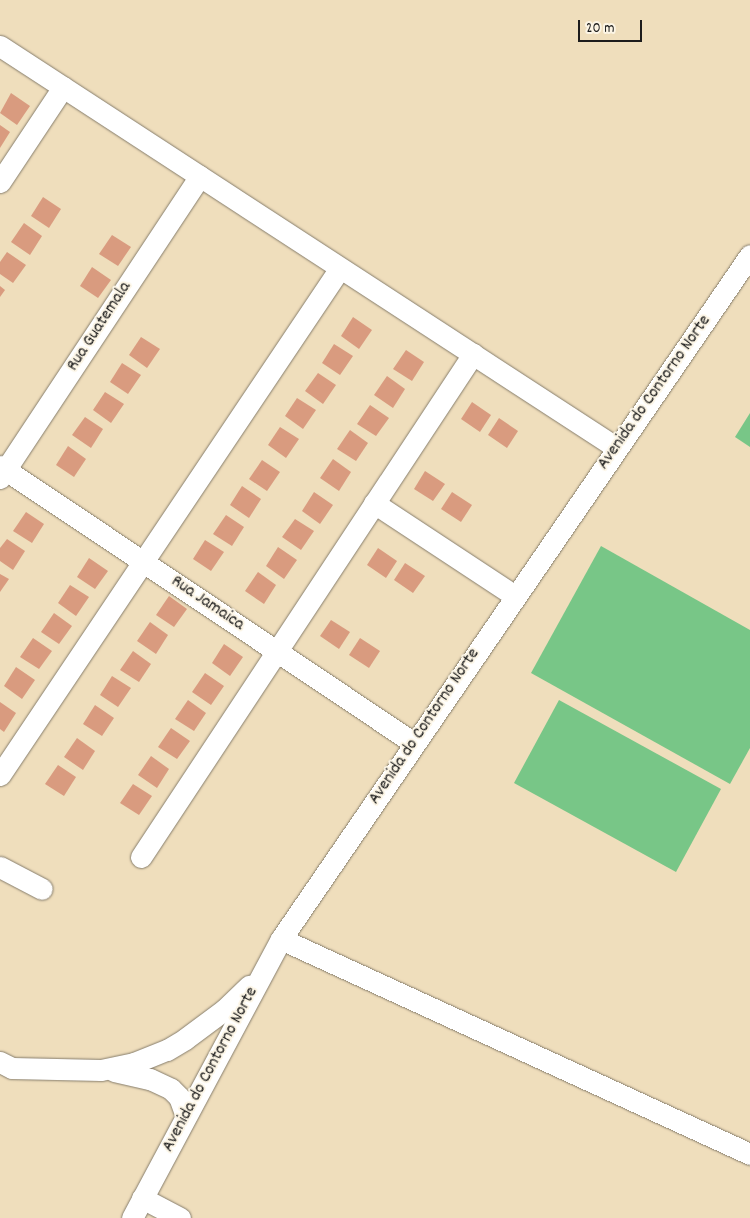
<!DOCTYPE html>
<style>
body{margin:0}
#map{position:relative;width:750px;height:1218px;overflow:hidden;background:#efdebc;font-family:Dekko,sans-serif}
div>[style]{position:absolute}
.green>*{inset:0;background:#78c687}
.building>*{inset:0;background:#d99b7f}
.roads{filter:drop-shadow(0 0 1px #867d6c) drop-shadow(0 0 1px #867d6c)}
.minor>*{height:21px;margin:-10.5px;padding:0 10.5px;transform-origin:10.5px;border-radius:10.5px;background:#fff}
span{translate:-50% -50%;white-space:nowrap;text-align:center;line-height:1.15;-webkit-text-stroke:4px #fcf5e5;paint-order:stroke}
.street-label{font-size:18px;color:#1c1c1c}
.scale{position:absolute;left:578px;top:20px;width:64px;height:22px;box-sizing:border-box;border:2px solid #1c1c1c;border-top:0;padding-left:6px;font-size:15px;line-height:18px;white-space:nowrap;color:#1c1c1c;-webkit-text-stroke:4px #fcf5e5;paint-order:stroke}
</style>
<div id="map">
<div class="green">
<div style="clip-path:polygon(750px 413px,750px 447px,735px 437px)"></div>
<div style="clip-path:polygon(601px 546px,750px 630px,750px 748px,730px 784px,531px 673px)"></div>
<div style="clip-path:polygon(559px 700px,721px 789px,676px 872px,514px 783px)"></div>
</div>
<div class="building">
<div style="clip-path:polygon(11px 93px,30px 106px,17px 125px,0 113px)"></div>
<div style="clip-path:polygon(0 125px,10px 132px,0 148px)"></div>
<div style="clip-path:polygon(43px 197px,61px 209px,49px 228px,31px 216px)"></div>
<div style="clip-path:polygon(24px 223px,42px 236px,30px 255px,11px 242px)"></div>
<div style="clip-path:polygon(112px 235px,131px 247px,118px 266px,99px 254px)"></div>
<div style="clip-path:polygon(7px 252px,26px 265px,13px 283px,0 274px,0 262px)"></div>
<div style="clip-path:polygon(92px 267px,111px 280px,98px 298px,80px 286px)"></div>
<div style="clip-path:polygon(0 286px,5px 290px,0 297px)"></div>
<div style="clip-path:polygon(353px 317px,372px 330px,359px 349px,341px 336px)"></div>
<div style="clip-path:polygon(141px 337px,160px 349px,147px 368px,129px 355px)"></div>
<div style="clip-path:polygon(334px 344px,353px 356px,340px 375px,322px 363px)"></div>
<div style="clip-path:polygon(406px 350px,424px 362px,412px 381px,393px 369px)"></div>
<div style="clip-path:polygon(122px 363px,141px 375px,128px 394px,110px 382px)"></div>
<div style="clip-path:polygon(318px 373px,336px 385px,323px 404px,305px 391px)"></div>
<div style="clip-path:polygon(387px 376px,405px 389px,393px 408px,374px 395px)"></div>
<div style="clip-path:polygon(105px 392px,124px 404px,111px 423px,93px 410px)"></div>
<div style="clip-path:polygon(297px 398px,316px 410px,303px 429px,285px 416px)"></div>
<div style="clip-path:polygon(472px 402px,491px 415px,480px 432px,461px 419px)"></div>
<div style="clip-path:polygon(370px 405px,389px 418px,376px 436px,357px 424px)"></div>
<div style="clip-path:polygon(85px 417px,103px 429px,91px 448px,72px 435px)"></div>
<div style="clip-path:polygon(499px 418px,518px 431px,507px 448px,488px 435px)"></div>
<div style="clip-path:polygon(280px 427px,299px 439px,286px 458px,268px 445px)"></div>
<div style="clip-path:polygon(350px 430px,368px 443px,356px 461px,337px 449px)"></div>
<div style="clip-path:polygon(68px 446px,86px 459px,74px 477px,56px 465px)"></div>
<div style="clip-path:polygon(333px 459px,351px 472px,339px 491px,320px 478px)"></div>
<div style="clip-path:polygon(262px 460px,280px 472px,267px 491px,249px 479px)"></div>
<div style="clip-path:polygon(425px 471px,445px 484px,433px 501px,414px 489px)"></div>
<div style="clip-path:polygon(242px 486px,261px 499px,249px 518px,230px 505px)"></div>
<div style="clip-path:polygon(314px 492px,333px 505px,320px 524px,302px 511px)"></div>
<div style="clip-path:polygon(452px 492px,472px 505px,461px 522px,441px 509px)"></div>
<div style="clip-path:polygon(26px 512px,44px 524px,32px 543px,13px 531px)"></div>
<div style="clip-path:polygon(226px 515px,244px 527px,232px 546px,213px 534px)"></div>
<div style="clip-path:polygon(295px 519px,314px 531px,301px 550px,282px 537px)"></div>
<div style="clip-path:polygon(7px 539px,25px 551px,13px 570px,0 561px,0 548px)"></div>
<div style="clip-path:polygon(205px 540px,224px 552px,211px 571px,193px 559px)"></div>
<div style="clip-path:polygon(278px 547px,297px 560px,284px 579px,266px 566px)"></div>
<div style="clip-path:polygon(378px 548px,397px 561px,386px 578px,367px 565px)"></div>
<div style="clip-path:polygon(89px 558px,108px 571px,95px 589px,77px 577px)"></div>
<div style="clip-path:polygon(405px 563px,425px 576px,413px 593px,394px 580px)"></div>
<div style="clip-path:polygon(258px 572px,276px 585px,264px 604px,245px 591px)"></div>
<div style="clip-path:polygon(0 574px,9px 579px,0 592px)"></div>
<div style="clip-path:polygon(70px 585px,89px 597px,76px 616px,58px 603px)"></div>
<div style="clip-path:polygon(169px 596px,187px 609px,174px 627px,156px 615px)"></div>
<div style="clip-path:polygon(54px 613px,72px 626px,59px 644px,41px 632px)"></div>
<div style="clip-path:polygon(331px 620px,350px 632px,339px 649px,320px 636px)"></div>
<div style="clip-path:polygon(150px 622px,168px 635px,156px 654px,137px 641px)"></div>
<div style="clip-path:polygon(33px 638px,52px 651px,39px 669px,20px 657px)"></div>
<div style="clip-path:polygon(360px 638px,380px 651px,369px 668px,349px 655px)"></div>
<div style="clip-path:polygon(224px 644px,243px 657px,230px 676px,212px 663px)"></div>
<div style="clip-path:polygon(133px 651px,151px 664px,139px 682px,120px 670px)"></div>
<div style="clip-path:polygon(16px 667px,35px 680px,22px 699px,4px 686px)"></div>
<div style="clip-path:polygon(205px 673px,224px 686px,211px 705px,192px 692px)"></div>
<div style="clip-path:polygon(112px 676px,131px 688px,118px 707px,100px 695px)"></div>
<div style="clip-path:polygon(188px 700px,206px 713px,194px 731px,175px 719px)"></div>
<div style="clip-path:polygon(0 702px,16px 713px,4px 732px,0 729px)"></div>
<div style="clip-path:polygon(95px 705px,114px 718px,102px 736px,83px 724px)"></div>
<div style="clip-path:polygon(171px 728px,190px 741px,177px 759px,158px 747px)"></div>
<div style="clip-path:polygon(77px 738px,95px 751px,83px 770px,64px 757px)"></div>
<div style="clip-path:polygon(151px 756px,169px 769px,157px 788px,138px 775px)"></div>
<div style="clip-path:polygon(58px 765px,76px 777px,64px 796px,45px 784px)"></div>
<div style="clip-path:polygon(133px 784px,152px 796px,139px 815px,120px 803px)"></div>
</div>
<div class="roads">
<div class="minor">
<div style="left:0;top:46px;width:736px;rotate:33.09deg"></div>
<div style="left:0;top:182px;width:114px;rotate:-56.4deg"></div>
<div style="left:0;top:466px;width:498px;rotate:33.8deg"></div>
<div style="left:0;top:478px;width:362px;rotate:-56.5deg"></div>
<div style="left:374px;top:503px;width:169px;rotate:33.4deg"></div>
<div style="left:0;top:775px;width:610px;rotate:-56.15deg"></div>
<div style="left:141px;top:857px;width:603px;rotate:-56.57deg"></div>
<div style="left:0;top:867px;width:47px;rotate:27.6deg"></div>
<div style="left:281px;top:939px;width:516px;rotate:24.63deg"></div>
<div style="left:0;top:1062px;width:13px;rotate:27deg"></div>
<div style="left:12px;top:1068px;width:89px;rotate:1.3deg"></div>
<div style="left:101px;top:1070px;width:34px;rotate:-12deg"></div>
<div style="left:134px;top:1063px;width:35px;rotate:-22deg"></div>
<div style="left:167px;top:1050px;width:21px;rotate:-31deg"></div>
<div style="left:185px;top:1039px;width:49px;rotate:-36.6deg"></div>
<div style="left:224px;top:1010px;width:35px;rotate:-44deg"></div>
<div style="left:114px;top:1071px;width:37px;rotate:13deg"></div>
<div style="left:150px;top:1079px;width:23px;rotate:25deg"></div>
<div style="left:171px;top:1089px;width:11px;rotate:45deg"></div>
<div style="left:179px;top:1097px;width:20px;rotate:70deg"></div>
<div style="left:142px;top:1198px;width:43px;rotate:27.8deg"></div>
<div style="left:132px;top:1218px;width:316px;rotate:-61.9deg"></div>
<div style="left:281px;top:939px;width:829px;rotate:-55.56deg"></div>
</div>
</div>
<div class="street-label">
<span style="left:100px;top:327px;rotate:-57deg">Rua Guatemala</span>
<span style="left:655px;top:393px;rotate:-55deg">Avenida do Contorno Norte</span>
<span style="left:207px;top:604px;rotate:34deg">Rua Jamaica</span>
<span style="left:425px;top:727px;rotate:-56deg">Avenida do Contorno Norte</span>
<span style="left:211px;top:1070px;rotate:-62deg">Avenida do Contorno Norte</span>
</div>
<div class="scale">20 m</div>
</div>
